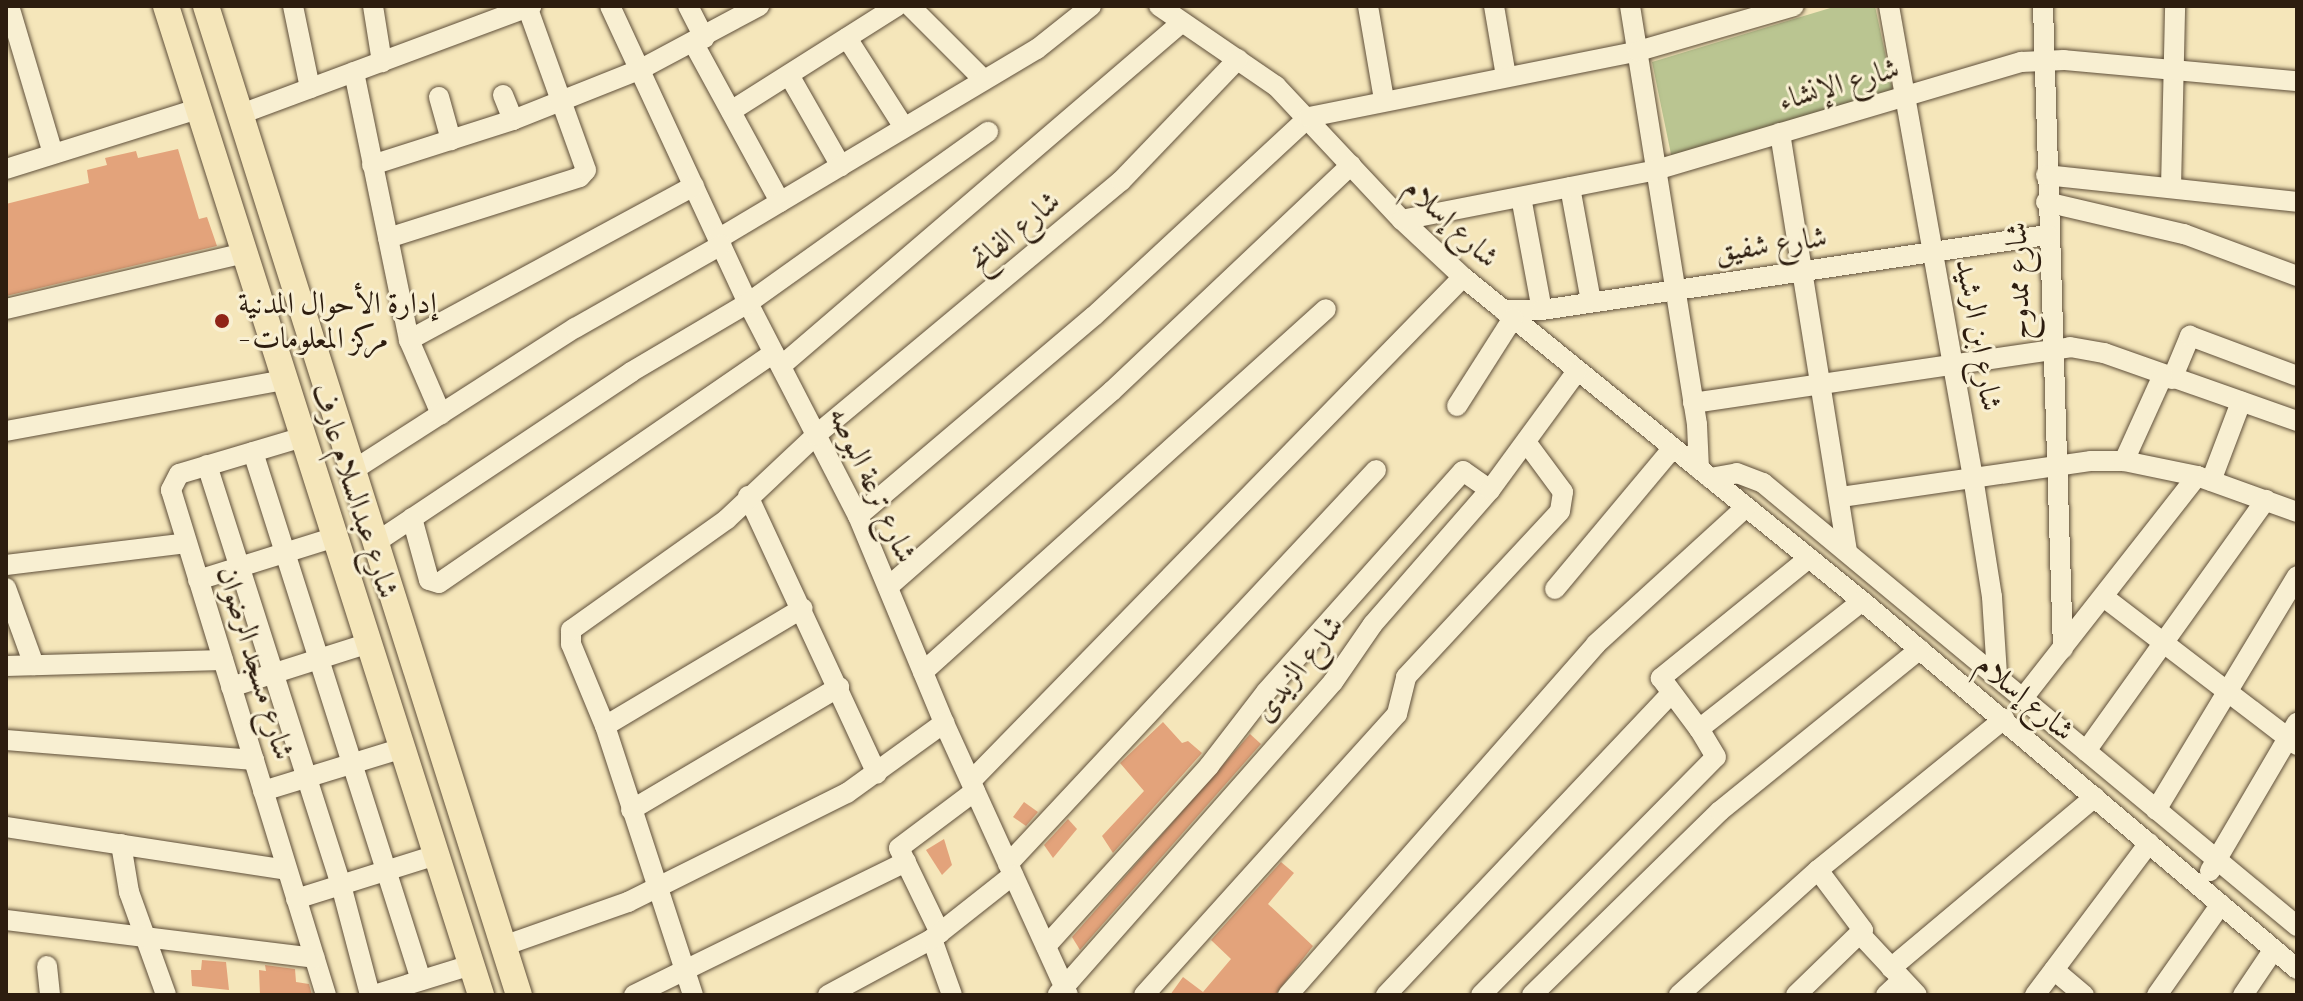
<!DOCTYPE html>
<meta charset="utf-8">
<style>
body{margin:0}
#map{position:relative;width:2303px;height:1001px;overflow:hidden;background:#f5e6ba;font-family:"IM FELL French Canon",Amiri,serif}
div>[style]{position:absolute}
.green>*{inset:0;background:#bac591}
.building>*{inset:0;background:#e3a37b}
.roads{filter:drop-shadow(0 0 2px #5f4f3a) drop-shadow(0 0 2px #5f4f3a)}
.minor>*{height:20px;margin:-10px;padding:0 10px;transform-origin:10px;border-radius:10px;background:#f8efd2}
.major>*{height:26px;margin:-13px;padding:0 13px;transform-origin:13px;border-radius:13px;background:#f5e6ba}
.dots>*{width:22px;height:22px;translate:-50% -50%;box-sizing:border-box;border:4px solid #f8efd2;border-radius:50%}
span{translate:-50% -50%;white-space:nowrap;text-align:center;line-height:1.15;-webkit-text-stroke:6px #f8efd2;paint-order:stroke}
.street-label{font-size:30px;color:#2d1d0f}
.poi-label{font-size:30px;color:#2d1d0f}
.left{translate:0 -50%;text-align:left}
.frame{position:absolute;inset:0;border:8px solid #2d1d0f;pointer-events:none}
</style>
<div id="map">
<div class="green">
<div style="clip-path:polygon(1837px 6px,1875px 6px,1894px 95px,1672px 159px,1652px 62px)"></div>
</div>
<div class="building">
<div style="clip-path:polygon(178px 149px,199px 219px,207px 217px,217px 246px,6px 296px,6px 204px,89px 183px,87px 170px,107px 165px,105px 158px,136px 151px,138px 158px)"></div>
<div style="clip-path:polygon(1163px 722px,1182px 743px,1188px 741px,1202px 753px,1113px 853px,1102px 836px,1144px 791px,1120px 763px)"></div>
<div style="clip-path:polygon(1250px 734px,1261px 744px,1080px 950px,1072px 937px)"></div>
<div style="clip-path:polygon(1024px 802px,1038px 812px,1026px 826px,1013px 817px)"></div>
<div style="clip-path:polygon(1068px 819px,1077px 829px,1053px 858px,1044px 845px)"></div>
<div style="clip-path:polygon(944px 839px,952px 865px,942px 875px,926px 850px)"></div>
<div style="clip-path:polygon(1281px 862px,1294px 873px,1268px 904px,1313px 946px,1275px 995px,1170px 995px,1183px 977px,1203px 992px,1231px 959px,1211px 940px)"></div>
<div style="clip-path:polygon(202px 960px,226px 962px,229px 990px,192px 986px,191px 970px,201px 970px)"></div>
<div style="clip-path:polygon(265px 965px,295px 969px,296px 982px,309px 984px,312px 995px,260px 995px,259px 970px,266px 971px)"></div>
</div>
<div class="roads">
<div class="minor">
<div style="left:9px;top:6px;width:154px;rotate:73.4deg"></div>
<div style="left:293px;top:6px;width:84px;rotate:78.3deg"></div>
<div style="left:373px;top:6px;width:57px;rotate:80.9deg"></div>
<div style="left:610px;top:6px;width:327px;rotate:65.1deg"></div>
<div style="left:748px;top:303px;width:240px;rotate:62.7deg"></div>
<div style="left:858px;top:516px;width:224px;rotate:67.4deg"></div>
<div style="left:944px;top:723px;width:299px;rotate:65.5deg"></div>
<div style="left:688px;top:6px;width:36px;rotate:63deg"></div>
<div style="left:910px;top:6px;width:103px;rotate:45deg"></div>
<div style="left:1159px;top:6px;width:142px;rotate:34.4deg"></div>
<div style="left:1276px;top:86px;width:184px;rotate:46.8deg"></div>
<div style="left:1402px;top:220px;width:83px;rotate:43.1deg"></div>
<div style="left:1463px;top:277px;width:514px;rotate:39.08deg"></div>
<div style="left:1862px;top:601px;width:570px;rotate:40.23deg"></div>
<div style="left:1368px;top:6px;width:95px;rotate:80.3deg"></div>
<div style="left:1494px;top:6px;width:71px;rotate:80.3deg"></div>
<div style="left:1630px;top:6px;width:424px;rotate:80.9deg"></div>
<div style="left:1697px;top:425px;width:44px;rotate:87.4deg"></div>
<div style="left:1889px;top:6px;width:478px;rotate:79.9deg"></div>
<div style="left:1973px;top:477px;width:121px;rotate:81deg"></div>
<div style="left:1992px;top:597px;width:78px;rotate:86.3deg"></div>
<div style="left:2043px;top:6px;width:643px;rotate:88.22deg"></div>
<div style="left:847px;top:38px;width:104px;rotate:57.5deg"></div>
<div style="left:694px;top:44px;width:180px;rotate:61.4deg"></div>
<div style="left:354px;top:72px;width:274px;rotate:78.4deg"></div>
<div style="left:409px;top:340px;width:81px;rotate:66.6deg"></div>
<div style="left:789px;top:75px;width:105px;rotate:60.3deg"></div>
<div style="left:503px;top:95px;width:27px;rotate:68deg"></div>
<div style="left:439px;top:97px;width:45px;rotate:74.4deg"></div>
<div style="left:731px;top:111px;width:196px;rotate:-32.3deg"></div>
<div style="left:241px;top:114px;width:310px;rotate:-20.4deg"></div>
<div style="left:1780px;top:133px;width:424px;rotate:80.9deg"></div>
<div style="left:372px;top:165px;width:148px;rotate:-17.7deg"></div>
<div style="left:513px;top:120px;width:138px;rotate:-21.7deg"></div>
<div style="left:641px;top:69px;width:134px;rotate:-28.1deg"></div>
<div style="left:6px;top:169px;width:201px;rotate:-17.4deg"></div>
<div style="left:2046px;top:175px;width:252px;rotate:6.1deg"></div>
<div style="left:1570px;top:187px;width:116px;rotate:79.6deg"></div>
<div style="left:2171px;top:188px;width:182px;rotate:-88.7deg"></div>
<div style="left:1521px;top:197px;width:115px;rotate:79.5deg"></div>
<div style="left:2046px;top:202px;width:142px;rotate:13.1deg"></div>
<div style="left:2184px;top:234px;width:121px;rotate:20.4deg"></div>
<div style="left:1402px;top:220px;width:259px;rotate:-11.1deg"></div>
<div style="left:1656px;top:170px;width:381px;rotate:-16.5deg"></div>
<div style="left:2021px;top:62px;width:43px;rotate:-2.7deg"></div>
<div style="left:2064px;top:60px;width:234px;rotate:5.2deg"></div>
<div style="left:388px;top:238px;width:201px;rotate:-17.6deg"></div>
<div style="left:580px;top:177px;width:9px;rotate:-49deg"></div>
<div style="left:586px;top:170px;width:174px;rotate:-109.8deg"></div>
<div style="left:718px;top:239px;width:371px;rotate:-30.8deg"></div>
<div style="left:1037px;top:49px;width:69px;rotate:-38.5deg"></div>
<div style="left:6px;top:309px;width:245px;rotate:-13.2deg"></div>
<div style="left:1503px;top:310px;width:39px"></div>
<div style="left:1542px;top:310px;width:511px;rotate:-8.45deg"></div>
<div style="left:409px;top:340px;width:324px;rotate:-28.4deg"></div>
<div style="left:781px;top:366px;width:527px;rotate:-40.61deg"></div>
<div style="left:2172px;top:379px;width:47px;rotate:-67.3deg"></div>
<div style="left:2190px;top:336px;width:114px;rotate:20.5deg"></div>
<div style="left:1693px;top:403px;width:381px;rotate:-8.4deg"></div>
<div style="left:2070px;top:347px;width:35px;rotate:10deg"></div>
<div style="left:2104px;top:353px;width:205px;rotate:19.4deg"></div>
<div style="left:1457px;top:406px;width:104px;rotate:-57.5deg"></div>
<div style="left:6px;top:431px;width:284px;rotate:-10.4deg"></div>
<div style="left:303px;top:437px;width:129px;rotate:163.4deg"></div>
<div style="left:179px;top:474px;width:18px;rotate:117deg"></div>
<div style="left:171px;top:490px;width:528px;rotate:72.94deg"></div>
<div style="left:253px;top:452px;width:554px;rotate:72.35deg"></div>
<div style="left:2124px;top:461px;width:94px;rotate:-65.6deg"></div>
<div style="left:207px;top:465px;width:441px;rotate:72.3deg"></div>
<div style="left:341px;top:885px;width:114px;rotate:75.2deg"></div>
<div style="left:352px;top:471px;width:265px;rotate:-32.7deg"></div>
<div style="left:575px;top:328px;width:168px;rotate:-29.6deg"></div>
<div style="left:1710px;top:478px;width:27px;rotate:-10deg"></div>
<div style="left:1737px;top:473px;width:28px;rotate:21deg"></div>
<div style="left:1763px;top:483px;width:694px;rotate:39.68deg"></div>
<div style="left:2211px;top:481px;width:85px;rotate:-69.2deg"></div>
<div style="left:748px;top:496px;width:306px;rotate:65.1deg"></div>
<div style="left:1841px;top:497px;width:253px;rotate:-8.2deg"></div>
<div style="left:2091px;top:461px;width:33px"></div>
<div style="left:2124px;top:461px;width:75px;rotate:11.6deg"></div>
<div style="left:2197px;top:476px;width:106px;rotate:19.8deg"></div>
<div style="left:858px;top:516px;width:309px;rotate:-40.3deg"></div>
<div style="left:1094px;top:316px;width:293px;rotate:-42.8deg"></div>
<div style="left:1309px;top:117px;width:336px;rotate:-11.3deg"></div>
<div style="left:1638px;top:51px;width:162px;rotate:-16.1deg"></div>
<div style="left:412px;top:518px;width:64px;rotate:74.7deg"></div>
<div style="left:429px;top:580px;width:10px;rotate:17deg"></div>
<div style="left:439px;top:583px;width:406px;rotate:-34.5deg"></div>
<div style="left:375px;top:543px;width:308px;rotate:-33.7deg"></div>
<div style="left:631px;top:372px;width:136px;rotate:-30.5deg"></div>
<div style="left:748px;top:303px;width:295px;rotate:-35.5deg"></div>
<div style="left:1809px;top:558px;width:191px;rotate:141deg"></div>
<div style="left:1661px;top:678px;width:64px;rotate:53.3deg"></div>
<div style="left:1699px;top:729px;width:207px;rotate:-38.1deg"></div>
<div style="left:6px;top:565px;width:182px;rotate:-6.9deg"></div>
<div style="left:198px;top:580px;width:144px;rotate:-17.4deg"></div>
<div style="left:888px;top:587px;width:298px;rotate:-41.2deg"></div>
<div style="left:1112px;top:391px;width:329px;rotate:-43.4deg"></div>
<div style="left:6px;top:588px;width:82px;rotate:70deg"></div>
<div style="left:1555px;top:589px;width:182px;rotate:-50.1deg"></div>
<div style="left:2105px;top:598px;width:242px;rotate:37.4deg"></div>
<div style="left:6px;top:666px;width:217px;rotate:-1.6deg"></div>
<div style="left:923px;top:672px;width:542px;rotate:-42.01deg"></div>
<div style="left:231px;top:687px;width:145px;rotate:-17.7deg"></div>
<div style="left:2023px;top:698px;width:282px;rotate:-51.9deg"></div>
<div style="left:605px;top:726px;width:230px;rotate:-30.8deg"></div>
<div style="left:6px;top:740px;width:249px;rotate:4.6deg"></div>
<div style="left:2086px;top:751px;width:309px;rotate:-54.4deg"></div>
<div style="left:971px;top:781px;width:704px;rotate:-45.69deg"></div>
<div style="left:263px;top:791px;width:146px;rotate:-17.1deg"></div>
<div style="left:631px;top:810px;width:242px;rotate:-30.6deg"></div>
<div style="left:2156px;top:810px;width:273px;rotate:-58.9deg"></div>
<div style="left:6px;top:827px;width:284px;rotate:8.7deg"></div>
<div style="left:121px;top:844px;width:49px;rotate:80.5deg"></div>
<div style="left:129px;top:892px;width:109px;rotate:70.2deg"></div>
<div style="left:1008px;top:864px;width:539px;rotate:-46.95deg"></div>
<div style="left:2210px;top:871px;width:172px;rotate:-59.6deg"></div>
<div style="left:296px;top:899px;width:147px;rotate:-17.4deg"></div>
<div style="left:6px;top:920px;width:311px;rotate:7deg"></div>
<div style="left:940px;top:933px;width:94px;rotate:-115.8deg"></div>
<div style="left:899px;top:848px;width:95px;rotate:-36.9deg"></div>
<div style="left:1860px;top:934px;width:83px;rotate:46.9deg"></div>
<div style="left:932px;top:939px;width:59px;rotate:70.3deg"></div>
<div style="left:503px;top:946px;width:133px;rotate:-19.4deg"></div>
<div style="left:628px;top:902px;width:245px;rotate:-26.5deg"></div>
<div style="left:847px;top:793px;width:120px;rotate:-35.8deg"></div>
<div style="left:1046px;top:946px;width:243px;rotate:-47.8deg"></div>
<div style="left:1209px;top:766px;width:93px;rotate:-52.4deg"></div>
<div style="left:1266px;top:692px;width:296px;rotate:-48.3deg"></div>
<div style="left:1463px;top:471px;width:33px;rotate:35deg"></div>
<div style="left:47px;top:966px;width:29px;rotate:84deg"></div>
<div style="left:1891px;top:968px;width:266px;rotate:-40deg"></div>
<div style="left:2054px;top:970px;width:39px;rotate:40deg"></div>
<div style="left:1058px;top:994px;width:416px;rotate:-48.6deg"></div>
<div style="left:1333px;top:682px;width:70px;rotate:-55.4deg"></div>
<div style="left:1373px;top:624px;width:178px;rotate:-48.9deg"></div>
<div style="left:1490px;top:490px;width:147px;rotate:-53.8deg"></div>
<div style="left:374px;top:995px;width:102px;rotate:-17.2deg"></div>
<div style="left:634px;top:995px;width:303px;rotate:-26.1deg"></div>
<div style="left:693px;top:995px;width:283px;rotate:-108.1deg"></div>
<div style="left:605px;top:726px;width:89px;rotate:-112.5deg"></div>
<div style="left:571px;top:644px;width:14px;rotate:-90deg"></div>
<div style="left:571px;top:630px;width:191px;rotate:-35.4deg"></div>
<div style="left:727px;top:519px;width:122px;rotate:-43.3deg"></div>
<div style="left:816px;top:435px;width:397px;rotate:-39.8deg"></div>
<div style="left:1121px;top:181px;width:169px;rotate:-46.2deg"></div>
<div style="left:828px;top:995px;width:118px;rotate:-28.3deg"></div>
<div style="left:932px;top:939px;width:103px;rotate:-38.3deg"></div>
<div style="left:1144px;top:995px;width:378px;rotate:-48deg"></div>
<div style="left:1397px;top:714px;width:38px;rotate:-76deg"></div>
<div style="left:1406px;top:677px;width:226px;rotate:-47.1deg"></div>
<div style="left:1560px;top:511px;width:19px;rotate:-81deg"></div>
<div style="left:1563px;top:492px;width:62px;rotate:-126.5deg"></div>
<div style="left:1288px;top:995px;width:467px;rotate:-48.7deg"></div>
<div style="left:1596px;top:644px;width:203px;rotate:-42.4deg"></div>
<div style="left:1386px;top:995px;width:413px;rotate:-46.6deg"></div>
<div style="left:1481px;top:995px;width:334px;rotate:-45.4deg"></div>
<div style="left:1716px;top:757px;width:33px;rotate:-121deg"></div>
<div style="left:1532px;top:995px;width:263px;rotate:-44.4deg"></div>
<div style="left:1720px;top:811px;width:257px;rotate:-39deg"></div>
<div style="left:1679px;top:995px;width:187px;rotate:-42deg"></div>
<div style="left:1818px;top:870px;width:240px;rotate:-39.1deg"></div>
<div style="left:1796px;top:995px;width:93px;rotate:-44.1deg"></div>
<div style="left:1863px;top:930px;width:75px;rotate:-126.9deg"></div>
<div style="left:1886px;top:995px;width:22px;rotate:-43deg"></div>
<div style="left:2035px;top:995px;width:190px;rotate:-53.1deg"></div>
<div style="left:2157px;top:995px;width:111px;rotate:-54.9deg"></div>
<div style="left:2243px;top:995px;width:55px;rotate:-56deg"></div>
</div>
<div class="major">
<div style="left:166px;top:6px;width:1038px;rotate:72.33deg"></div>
<div style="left:206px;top:6px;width:1037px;rotate:72.44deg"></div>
</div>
</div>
<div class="dots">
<div style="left:222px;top:321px;background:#8f2418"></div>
</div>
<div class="street-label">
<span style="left:1839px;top:85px;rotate:-16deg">شارع الإنشاء</span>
<span style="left:1451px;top:223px;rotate:43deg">شارع إسلام</span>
<span style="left:1015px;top:232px;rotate:-40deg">شارع الفاتح</span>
<span style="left:1771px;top:245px;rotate:-8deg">شارع شفيق</span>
<span style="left:2019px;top:281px;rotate:-92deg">شارع ممدوح</span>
<span style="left:1978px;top:335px;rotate:80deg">شارع ابن الرشيد</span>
<span style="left:872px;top:485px;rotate:65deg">شارع ترعة البوصه</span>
<span style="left:354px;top:491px;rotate:72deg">شارع عبدالسلام عارف</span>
<span style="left:255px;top:663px;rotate:73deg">شارع مسجد الرضوان</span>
<span style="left:1299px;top:669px;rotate:-52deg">شارع الزيدى</span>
<span style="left:2025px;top:698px;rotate:40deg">شارع إسلام</span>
</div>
<div class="poi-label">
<span class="left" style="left:238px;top:321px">إدارة الأحوال المدنية<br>- مركز المعلومات</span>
</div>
<div class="frame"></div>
</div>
